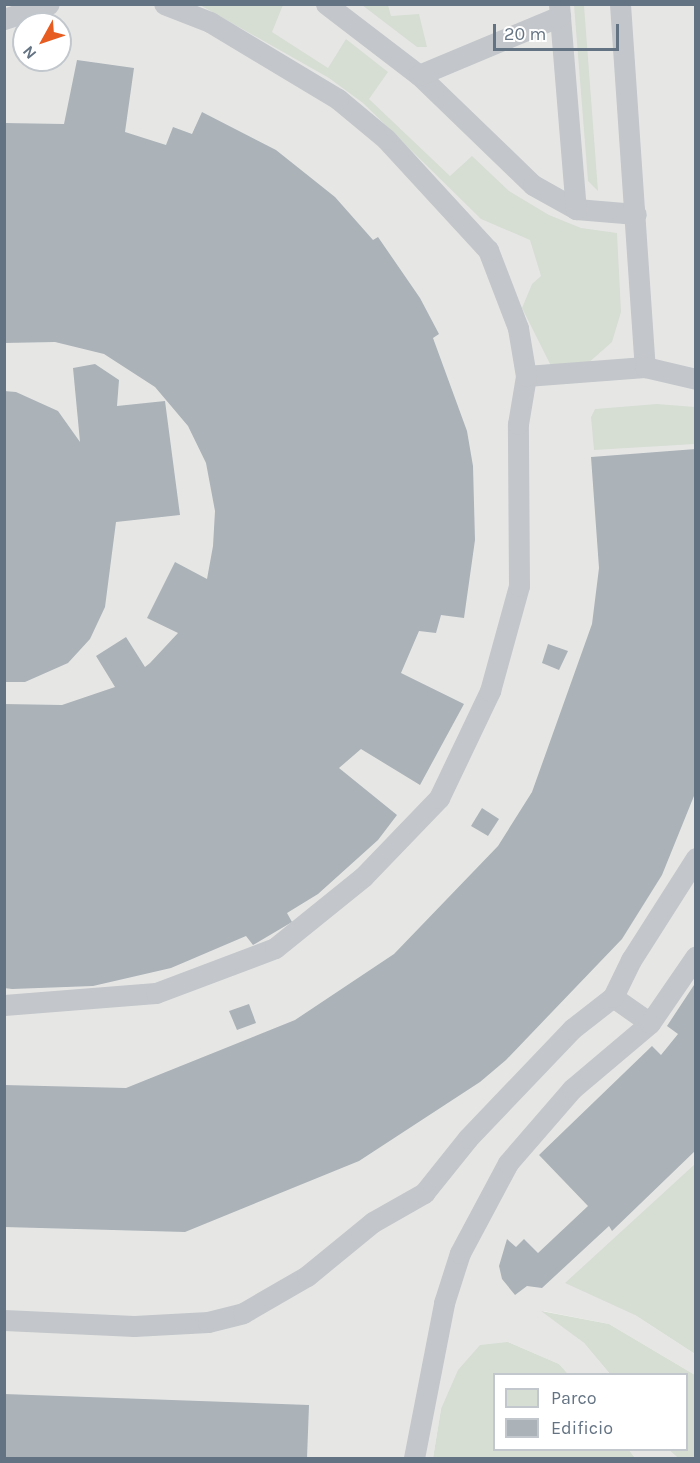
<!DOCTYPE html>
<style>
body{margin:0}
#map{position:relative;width:700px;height:1463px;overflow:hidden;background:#f5f6f2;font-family:Karla,sans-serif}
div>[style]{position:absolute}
.built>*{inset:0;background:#e6e7e5}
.green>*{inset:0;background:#d6ddd3}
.building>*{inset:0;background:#abb2b8}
.service>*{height:21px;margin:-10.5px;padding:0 10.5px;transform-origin:10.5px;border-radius:10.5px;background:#c3c6ca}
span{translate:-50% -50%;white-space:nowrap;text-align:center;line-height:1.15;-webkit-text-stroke:6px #fff;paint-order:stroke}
.frame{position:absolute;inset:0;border:6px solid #647383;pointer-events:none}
.legend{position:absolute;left:493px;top:1373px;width:195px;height:78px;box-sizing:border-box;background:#fff;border:2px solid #c1c7cd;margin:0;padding:8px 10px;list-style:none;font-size:18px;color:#647383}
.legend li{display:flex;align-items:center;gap:12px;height:30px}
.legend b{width:30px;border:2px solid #c1c7cd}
.north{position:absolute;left:12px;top:12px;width:60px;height:60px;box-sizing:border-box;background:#fff;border:2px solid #c1c7cd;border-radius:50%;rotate:230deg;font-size:16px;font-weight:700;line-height:24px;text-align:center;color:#647383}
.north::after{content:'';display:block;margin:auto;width:21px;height:27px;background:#e65c21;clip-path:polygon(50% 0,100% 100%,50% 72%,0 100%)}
.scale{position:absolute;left:493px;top:24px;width:126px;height:27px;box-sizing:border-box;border:3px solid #647383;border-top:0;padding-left:8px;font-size:18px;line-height:21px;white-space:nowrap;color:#647383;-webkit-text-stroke:4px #fff;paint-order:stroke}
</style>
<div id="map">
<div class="built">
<div style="clip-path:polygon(evenodd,5px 5px,695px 5px,695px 1165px,635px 1315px,695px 1354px,695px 1375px,609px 1324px,543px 1311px,584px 1343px,610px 1374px,568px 1374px,559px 1364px,508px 1342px,441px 1409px,433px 1458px,5px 1458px,5px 5px,24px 24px,60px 24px,60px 60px,24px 60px,24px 24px)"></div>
<div style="clip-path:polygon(629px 1450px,669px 1450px,678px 1458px,635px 1458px)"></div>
</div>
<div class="green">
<div style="clip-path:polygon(200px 5px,283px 5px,272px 32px,328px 68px,346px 39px,388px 72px,369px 99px,450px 176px,472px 156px,509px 191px,549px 215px,581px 228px,617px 233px,621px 312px,612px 342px,586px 365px,554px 372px,522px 308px,532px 284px,541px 276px,530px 240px,481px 219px,363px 103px,329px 78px)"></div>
<div style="clip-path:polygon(362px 5px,388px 5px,391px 16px,419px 14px,427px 47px,417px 47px)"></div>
<div style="clip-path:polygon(574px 5px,584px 5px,598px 191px,588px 181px)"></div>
<div style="clip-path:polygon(657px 404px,695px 407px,695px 444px,594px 450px,591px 417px,595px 409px)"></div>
<div style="clip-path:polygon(695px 1164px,695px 1354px,635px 1315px,565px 1283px)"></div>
<div style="clip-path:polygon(541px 1311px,609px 1324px,695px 1375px,695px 1458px,678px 1458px,669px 1450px,686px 1450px,686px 1374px,610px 1374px,584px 1343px)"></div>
<div style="clip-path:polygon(508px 1342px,559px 1364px,568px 1374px,494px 1374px,494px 1450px,629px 1450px,635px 1458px,433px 1458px,441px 1409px,458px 1370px,480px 1345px)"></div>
</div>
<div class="building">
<div style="clip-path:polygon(77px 60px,134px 68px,125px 132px,166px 145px,173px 127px,192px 134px,202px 112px,276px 150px,335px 197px,373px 240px,378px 237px,420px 298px,439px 334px,433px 338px,467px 431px,473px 466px,475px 540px,464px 618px,441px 615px,436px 633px,419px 631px,401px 673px,464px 704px,420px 785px,361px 749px,339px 768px,397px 815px,378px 840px,318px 894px,287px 913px,292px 922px,253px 945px,246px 936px,171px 968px,93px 986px,12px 989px,4px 988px,4px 704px,62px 705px,115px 687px,96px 656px,126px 637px,145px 667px,150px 663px,178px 633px,147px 618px,175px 562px,207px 579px,213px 546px,215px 511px,206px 463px,188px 426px,155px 387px,104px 354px,55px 342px,4px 343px,4px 123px,64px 124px)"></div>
<div style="clip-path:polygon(95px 364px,119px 380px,117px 406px,165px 401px,180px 515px,116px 522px,105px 607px,90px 639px,68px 663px,25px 682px,4px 682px,4px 391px,16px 392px,58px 411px,80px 442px,73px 368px)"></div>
<div style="clip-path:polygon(696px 449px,696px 791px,662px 875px,622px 939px,506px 1060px,480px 1082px,359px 1161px,185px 1232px,4px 1227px,4px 1085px,126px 1088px,295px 1020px,394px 954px,498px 846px,532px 792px,592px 624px,599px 568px,591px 457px)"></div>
<div style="clip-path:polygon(548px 644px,568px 651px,559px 670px,542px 663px)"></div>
<div style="clip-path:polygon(482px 808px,499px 819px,488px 836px,471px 826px)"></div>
<div style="clip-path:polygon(696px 982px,696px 1150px,612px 1231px,609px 1226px,542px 1288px,527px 1286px,515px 1295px,502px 1279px,499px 1266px,507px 1239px,516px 1247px,524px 1239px,538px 1253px,588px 1206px,539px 1155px,652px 1046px,661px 1055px,678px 1034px,667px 1026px)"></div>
<div style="clip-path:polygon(249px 1004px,256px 1023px,237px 1030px,229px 1011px)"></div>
<div style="clip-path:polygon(4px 1394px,309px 1405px,307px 1458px,4px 1458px)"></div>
</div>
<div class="service">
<div style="left:326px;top:4px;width:117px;rotate:37.4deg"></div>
<div style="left:419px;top:75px;width:158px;rotate:44deg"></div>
<div style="left:533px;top:185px;width:49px;rotate:29.2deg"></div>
<div style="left:576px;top:209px;width:60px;rotate:4.8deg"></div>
<div style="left:559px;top:4px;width:206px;rotate:85.3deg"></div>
<div style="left:620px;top:4px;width:364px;rotate:86.1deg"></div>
<div style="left:4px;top:19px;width:47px;rotate:-18.4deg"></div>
<div style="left:419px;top:75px;width:153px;rotate:-22.7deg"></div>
<div style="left:526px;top:376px;width:119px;rotate:-4.3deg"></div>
<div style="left:645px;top:367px;width:52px;rotate:13.2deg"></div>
<div style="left:613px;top:997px;width:45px;rotate:35.1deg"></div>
<div style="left:4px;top:1005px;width:152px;rotate:-4.5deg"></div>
<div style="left:156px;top:993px;width:127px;rotate:-20.7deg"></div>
<div style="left:275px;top:948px;width:113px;rotate:-38.9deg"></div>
<div style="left:363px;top:877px;width:110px;rotate:-46.1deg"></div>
<div style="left:439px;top:798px;width:119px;rotate:-64.5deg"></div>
<div style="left:490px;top:691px;width:109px;rotate:-74.6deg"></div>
<div style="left:519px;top:586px;width:162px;rotate:-90.4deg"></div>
<div style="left:518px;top:424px;width:49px;rotate:-80.5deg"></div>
<div style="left:526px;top:376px;width:49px;rotate:-99.5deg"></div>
<div style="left:518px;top:328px;width:84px;rotate:-111deg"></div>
<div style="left:488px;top:250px;width:151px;rotate:-132.6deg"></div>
<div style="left:386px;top:139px;width:62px;rotate:-140.2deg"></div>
<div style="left:338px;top:99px;width:149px;rotate:-149deg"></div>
<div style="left:210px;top:22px;width:49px;rotate:-158.6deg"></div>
<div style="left:4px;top:1320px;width:130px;rotate:2.6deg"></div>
<div style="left:134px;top:1326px;width:74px;rotate:-3.1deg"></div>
<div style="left:208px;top:1322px;width:36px;rotate:-14deg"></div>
<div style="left:243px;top:1313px;width:74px;rotate:-30deg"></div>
<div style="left:307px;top:1276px;width:85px;rotate:-39.3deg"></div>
<div style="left:373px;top:1222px;width:59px;rotate:-29.6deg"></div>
<div style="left:424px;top:1193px;width:70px;rotate:-51.3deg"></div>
<div style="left:468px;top:1138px;width:151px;rotate:-46.3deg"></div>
<div style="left:572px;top:1029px;width:52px;rotate:-38deg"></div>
<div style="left:613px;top:997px;width:41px;rotate:-64.1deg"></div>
<div style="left:631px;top:960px;width:121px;rotate:-57.5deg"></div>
<div style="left:414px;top:1458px;width:158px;rotate:-79deg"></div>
<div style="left:444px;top:1303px;width:52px;rotate:-72.3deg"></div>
<div style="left:460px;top:1253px;width:102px;rotate:-61.9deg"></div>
<div style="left:508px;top:1163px;width:98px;rotate:-49.1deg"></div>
<div style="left:572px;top:1089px;width:102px;rotate:-40.2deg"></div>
<div style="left:650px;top:1023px;width:81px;rotate:-55.5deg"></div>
</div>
<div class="frame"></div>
<ul class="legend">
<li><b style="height:16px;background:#d6ddd3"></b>Parco</li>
<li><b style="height:16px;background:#abb2b8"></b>Edificio</li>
</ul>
<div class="north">N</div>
<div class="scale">20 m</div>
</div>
